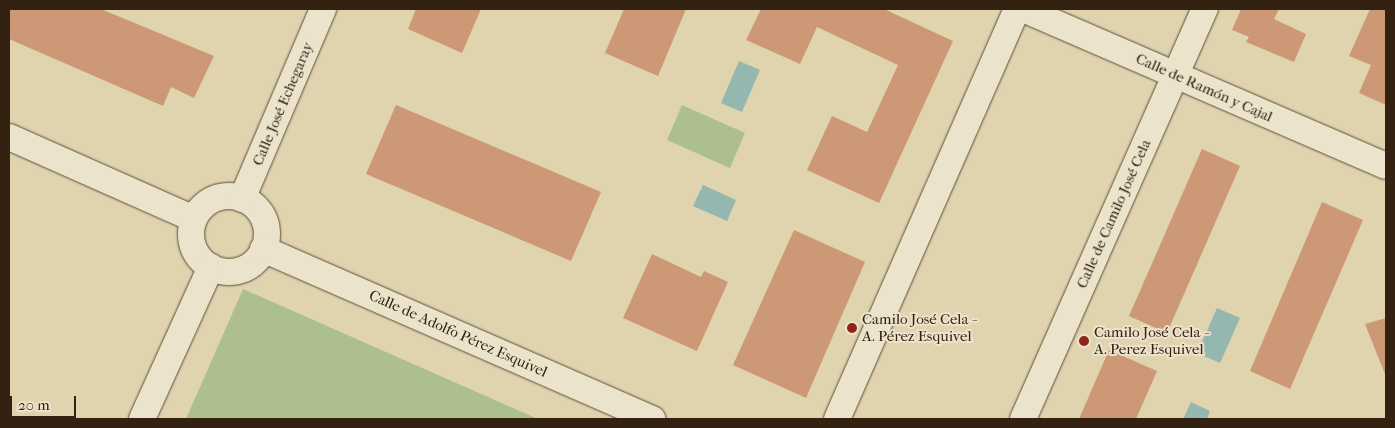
<!DOCTYPE html>
<meta charset="utf-8">
<style>
body{margin:0}
#map{position:relative;width:1395px;height:428px;overflow:hidden;background:#e0d4af;font-family:"IM FELL French Canon",serif}
div>[style]{position:absolute}
.green>*{inset:0;background:#adbe8f}
.water>*{inset:0;background:#94b7b0}
.building>*{inset:0;background:#cc9875}
.roads{filter:drop-shadow(0 0 1px #5e4e38) drop-shadow(0 0 1px #5e4e38)}
.street>*{height:26px;margin:-13px;padding:0 13px;transform-origin:13px;border-radius:13px;background:#ebe3cb}
.street>.ring{margin:-13px;padding:0;box-sizing:content-box;background:none;border:26px solid #ebe3cb;border-radius:50%}
.dots>*{width:14px;height:14px;translate:-50% -50%;box-sizing:border-box;border:2px solid #ebe3cb;border-radius:50%}
span{translate:-50% -50%;white-space:nowrap;text-align:center;line-height:1.15;-webkit-text-stroke:4px #ebe3cb;paint-order:stroke}
.street-label{font-size:15px;color:#332111}
.poi-label{font-size:15px;color:#332111}
.left{translate:0 -50%;text-align:left}
.frame{position:absolute;inset:0;border:10px solid #332111;pointer-events:none}
.scale{position:absolute;left:10px;top:396px;width:66px;height:22px;box-sizing:border-box;border:2px solid #332111;border-top:0;padding-left:6px;font-size:15px;line-height:18px;white-space:nowrap;color:#332111;-webkit-text-stroke:4px #ebe3cb;paint-order:stroke}
</style>
<div id="map">
<div class="green">
<div style="clip-path:polygon(682px 105px,745px 133px,730px 168px,667px 140px)"></div>
<div style="clip-path:polygon(243px 289px,538px 419px,186px 419px)"></div>
</div>
<div class="water">
<div style="clip-path:polygon(739px 61px,760px 70px,742px 112px,721px 103px)"></div>
<div style="clip-path:polygon(703px 185px,736px 200px,727px 221px,693px 206px)"></div>
<div style="clip-path:polygon(1217px 308px,1240px 318px,1220px 363px,1197px 353px)"></div>
<div style="clip-path:polygon(1191px 402px,1210px 411px,1207px 419px,1183px 419px)"></div>
</div>
<div class="building">
<div style="clip-path:polygon(9px 9px,101px 9px,214px 56px,194px 98px,171px 87px,163px 106px,9px 39px)"></div>
<div style="clip-path:polygon(416px 9px,481px 9px,462px 53px,408px 29px)"></div>
<div style="clip-path:polygon(624px 9px,686px 9px,658px 76px,605px 53px)"></div>
<div style="clip-path:polygon(761px 9px,884px 9px,953px 41px,879px 203px,807px 170px,832px 116px,867px 132px,898px 65px,817px 27px,800px 64px,746px 40px)"></div>
<div style="clip-path:polygon(1241px 9px,1279px 9px,1274px 19px,1306px 34px,1294px 62px,1246px 42px,1249px 37px,1232px 30px)"></div>
<div style="clip-path:polygon(1370px 9px,1386px 9px,1386px 105px,1359px 93px,1371px 65px,1349px 56px)"></div>
<div style="clip-path:polygon(396px 105px,601px 192px,571px 261px,366px 174px)"></div>
<div style="clip-path:polygon(1202px 149px,1240px 166px,1167px 333px,1129px 316px)"></div>
<div style="clip-path:polygon(1322px 202px,1363px 220px,1290px 389px,1250px 371px)"></div>
<div style="clip-path:polygon(794px 230px,865px 262px,806px 398px,733px 365px)"></div>
<div style="clip-path:polygon(652px 254px,701px 277px,704px 271px,728px 282px,697px 351px,623px 318px)"></div>
<div style="clip-path:polygon(1386px 318px,1386px 374px,1385px 374px,1365px 324px)"></div>
<div style="clip-path:polygon(1109px 350px,1157px 371px,1136px 419px,1079px 419px)"></div>
</div>
<div class="roads">
<div class="street">
<div style="left:1023px;top:9px;width:395px;rotate:23.4deg"></div>
<div style="left:9px;top:137px;width:202px;rotate:23.9deg"></div>
<div class="ring" style="left:191px;top:196px;width:50px;height:50px"></div>
<div style="left:242px;top:199px;width:207px;rotate:-66.9deg"></div>
<div style="left:263px;top:249px;width:425px;rotate:23.6deg"></div>
<div style="left:142px;top:419px;width:167px;rotate:-65.6deg"></div>
<div style="left:837px;top:419px;width:448px;rotate:-66.3deg"></div>
<div style="left:1023px;top:419px;width:449px;rotate:-66.1deg"></div>
</div>
</div>
<div class="dots">
<div style="left:852px;top:328px;background:#8f2418"></div>
<div style="left:1084px;top:341px;background:#8f2418"></div>
</div>
<div class="street-label">
<span style="left:1204px;top:88px;rotate:24deg">Calle de Ramón y Cajal</span>
<span style="left:283px;top:104px;rotate:-67deg">Calle José Echegaray</span>
<span style="left:1114px;top:214px;rotate:-66deg">Calle de Camilo José Cela</span>
<span style="left:458px;top:334px;rotate:24deg">Calle de Adolfo Pérez Esquivel</span>
</div>
<div class="poi-label">
<span class="left" style="left:862px;top:328px">Camilo José Cela -<br>A. Pérez Esquivel</span>
<span class="left" style="left:1094px;top:341px">Camilo José Cela -<br>A. Perez Esquivel</span>
</div>
<div class="frame"></div>
<div class="scale">20 m</div>
</div>
